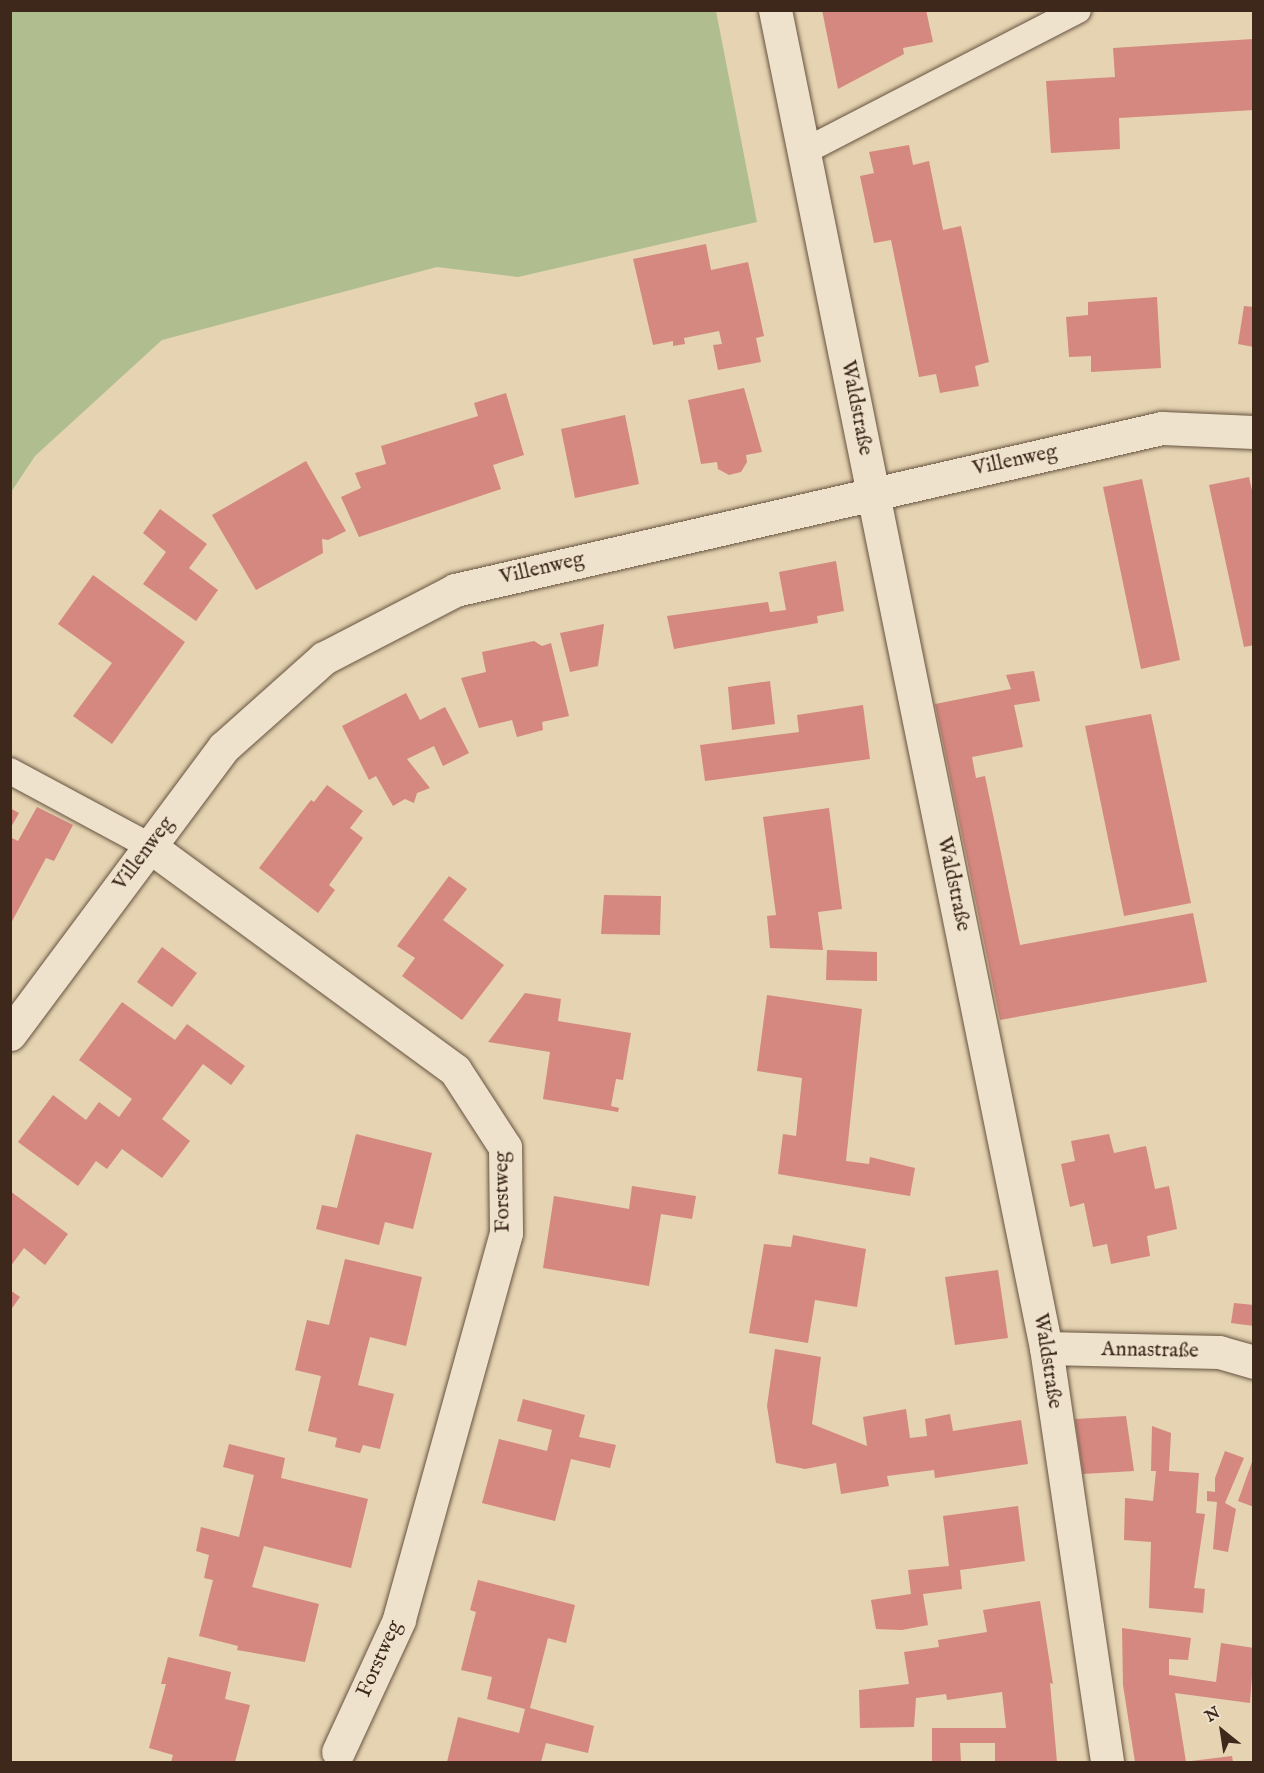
<!DOCTYPE html>
<meta charset="utf-8">
<style>
body{margin:0}
#map{position:relative;width:1264px;height:1773px;overflow:hidden;background:#e5d3b1;font-family:"IM FELL English",serif}
div>[style]{position:absolute}
.green>*{inset:0;background:#b0be8f}
.building>*{inset:0;background:#d4887f}
.roads{filter:drop-shadow(0 0 2px #675340) drop-shadow(0 0 2px #675340)}
.service>*{height:26px;margin:-13px;padding:0 13px;transform-origin:13px;border-radius:13px;background:#eee2cc}
.minor>*{height:33px;margin:-16.5px;padding:0 16.5px;transform-origin:16.5px;border-radius:16.5px;background:#eee2cc}
span{translate:-50% -50%;white-space:nowrap;text-align:center;line-height:1.15;-webkit-text-stroke:4.5px #eee2cc;paint-order:stroke}
.street-label{font-size:21px;color:#3d281b}
.frame{position:absolute;inset:0;border:12px solid #3d281b;pointer-events:none}
.north{position:absolute;left:1192px;top:1701px;width:60px;height:60px;-webkit-text-stroke:4px #eee2cc;paint-order:stroke;rotate:330deg;font-size:16px;font-weight:700;line-height:24px;text-align:center;color:#3d281b}
.north::after{content:'';display:block;margin:auto;width:21px;height:27px;background:#3d281b;clip-path:polygon(50% 0,100% 100%,50% 72%,0 100%)}
</style>
<div id="map">
<div class="green">
<div style="clip-path:polygon(11px 10px,716px 11px,757px 222px,518px 277px,437px 267px,162px 340px,35px 456px,11px 492px)"></div>
</div>
<div class="building">
<div style="clip-path:polygon(822px 10px,926px 10px,933px 42px,903px 48px,904px 54px,838px 89px)"></div>
<div style="clip-path:polygon(1253px 39px,1254px 110px,1119px 118px,1120px 149px,1051px 153px,1046px 81px,1115px 77px,1113px 48px)"></div>
<div style="clip-path:polygon(909px 145px,913px 165px,929px 161px,943px 230px,961px 226px,989px 362px,975px 366px,979px 386px,940px 393px,936px 374px,919px 377px,891px 240px,874px 243px,860px 176px,874px 173px,869px 152px)"></div>
<div style="clip-path:polygon(706px 244px,711px 270px,748px 262px,764px 336px,756px 338px,761px 362px,718px 370px,713px 345px,722px 344px,719px 331px,684px 338px,685px 344px,673px 346px,673px 341px,653px 345px,633px 259px)"></div>
<div style="clip-path:polygon(1157px 297px,1161px 368px,1091px 372px,1091px 356px,1069px 357px,1066px 317px,1088px 315px,1088px 302px)"></div>
<div style="clip-path:polygon(1244px 306px,1254px 307px,1254px 347px,1238px 344px)"></div>
<div style="clip-path:polygon(744px 388px,762px 452px,746px 455px,747px 462px,741px 472px,729px 475px,718px 469px,717px 462px,701px 464px,688px 400px)"></div>
<div style="clip-path:polygon(506px 393px,524px 455px,493px 465px,501px 489px,359px 537px,341px 497px,361px 488px,355px 473px,386px 464px,381px 446px,478px 416px,474px 403px)"></div>
<div style="clip-path:polygon(625px 415px,639px 484px,575px 498px,561px 429px)"></div>
<div style="clip-path:polygon(306px 461px,346px 531px,328px 540px,322px 539px,323px 553px,256px 590px,212px 515px)"></div>
<div style="clip-path:polygon(1249px 477px,1254px 499px,1254px 645px,1244px 647px,1209px 485px)"></div>
<div style="clip-path:polygon(1142px 479px,1180px 660px,1141px 669px,1103px 487px)"></div>
<div style="clip-path:polygon(160px 509px,207px 544px,189px 568px,218px 590px,196px 621px,143px 584px,166px 552px,143px 533px)"></div>
<div style="clip-path:polygon(836px 561px,844px 611px,817px 616px,818px 623px,674px 649px,667px 616px,768px 602px,770px 612px,786px 610px,779px 572px)"></div>
<div style="clip-path:polygon(93px 575px,185px 642px,112px 744px,73px 716px,112px 663px,58px 624px)"></div>
<div style="clip-path:polygon(604px 624px,598px 666px,570px 672px,560px 633px)"></div>
<div style="clip-path:polygon(534px 641px,542px 646px,551px 643px,569px 716px,542px 722px,543px 730px,517px 737px,512px 720px,479px 728px,461px 678px,486px 672px,482px 652px)"></div>
<div style="clip-path:polygon(1034px 671px,1040px 701px,1014px 705px,1023px 747px,972px 757px,976px 778px,985px 776px,1020px 945px,1193px 913px,1207px 982px,1000px 1020px,935px 704px,1011px 689px,1006px 675px)"></div>
<div style="clip-path:polygon(770px 681px,775px 724px,732px 730px,728px 687px)"></div>
<div style="clip-path:polygon(406px 693px,420px 720px,445px 707px,469px 753px,443px 766px,434px 746px,407px 759px,430px 788px,417px 793px,414px 803px,405px 799px,393px 806px,376px 776px,369px 780px,342px 726px)"></div>
<div style="clip-path:polygon(863px 705px,870px 759px,705px 781px,700px 745px,799px 732px,797px 715px)"></div>
<div style="clip-path:polygon(1151px 714px,1191px 903px,1124px 916px,1085px 726px)"></div>
<div style="clip-path:polygon(327px 785px,363px 811px,350px 828px,363px 838px,329px 885px,335px 890px,318px 913px,259px 868px,311px 800px,314px 802px)"></div>
<div style="clip-path:polygon(37px 807px,73px 825px,54px 861px,46px 858px,10px 925px,10px 837px,18px 841px)"></div>
<div style="clip-path:polygon(10px 808px,19px 813px,10px 829px)"></div>
<div style="clip-path:polygon(829px 808px,842px 909px,818px 912px,823px 950px,770px 948px,767px 916px,776px 915px,763px 817px)"></div>
<div style="clip-path:polygon(449px 876px,467px 889px,443px 920px,504px 965px,462px 1020px,402px 976px,415px 958px,397px 946px)"></div>
<div style="clip-path:polygon(604px 895px,661px 896px,660px 935px,601px 934px)"></div>
<div style="clip-path:polygon(162px 947px,197px 973px,172px 1007px,137px 982px)"></div>
<div style="clip-path:polygon(827px 950px,877px 952px,877px 981px,826px 980px)"></div>
<div style="clip-path:polygon(525px 993px,561px 999px,558px 1021px,631px 1033px,623px 1080px,616px 1079px,611px 1106px,619px 1108px,618px 1112px,543px 1099px,550px 1052px,488px 1042px)"></div>
<div style="clip-path:polygon(767px 995px,862px 1009px,846px 1161px,869px 1164px,870px 1157px,915px 1168px,910px 1196px,778px 1174px,783px 1134px,796px 1136px,802px 1078px,757px 1071px)"></div>
<div style="clip-path:polygon(122px 1002px,175px 1040px,187px 1024px,245px 1066px,231px 1085px,203px 1064px,162px 1119px,190px 1141px,162px 1178px,122px 1149px,107px 1169px,96px 1161px,78px 1186px,18px 1142px,53px 1095px,86px 1120px,99px 1102px,119px 1117px,132px 1099px,79px 1060px)"></div>
<div style="clip-path:polygon(356px 1134px,432px 1153px,413px 1229px,385px 1222px,379px 1245px,316px 1229px,322px 1205px,337px 1208px)"></div>
<div style="clip-path:polygon(1109px 1134px,1114px 1153px,1146px 1146px,1155px 1189px,1169px 1186px,1177px 1229px,1147px 1236px,1150px 1256px,1111px 1264px,1107px 1244px,1093px 1247px,1084px 1203px,1070px 1207px,1061px 1164px,1075px 1161px,1071px 1141px)"></div>
<div style="clip-path:polygon(632px 1186px,696px 1196px,692px 1219px,661px 1214px,649px 1286px,543px 1268px,554px 1196px,629px 1209px)"></div>
<div style="clip-path:polygon(10px 1191px,68px 1234px,45px 1265px,24px 1248px,10px 1267px)"></div>
<div style="clip-path:polygon(793px 1235px,866px 1249px,857px 1307px,815px 1300px,808px 1343px,749px 1333px,764px 1244px,791px 1247px)"></div>
<div style="clip-path:polygon(345px 1259px,422px 1277px,406px 1346px,370px 1337px,358px 1385px,394px 1394px,380px 1449px,363px 1445px,360px 1453px,335px 1447px,337px 1438px,308px 1431px,321px 1376px,295px 1370px,307px 1320px,329px 1325px)"></div>
<div style="clip-path:polygon(998px 1270px,1008px 1338px,955px 1345px,945px 1277px)"></div>
<div style="clip-path:polygon(10px 1290px,20px 1297px,10px 1311px)"></div>
<div style="clip-path:polygon(1234px 1303px,1254px 1305px,1254px 1326px,1231px 1323px)"></div>
<div style="clip-path:polygon(775px 1349px,821px 1357px,812px 1424px,867px 1446px,863px 1417px,906px 1409px,910px 1438px,927px 1436px,925px 1419px,950px 1414px,953px 1431px,1021px 1420px,1028px 1464px,935px 1478px,934px 1470px,887px 1476px,889px 1486px,841px 1494px,836px 1463px,805px 1469px,776px 1463px,767px 1406px)"></div>
<div style="clip-path:polygon(523px 1399px,585px 1415px,579px 1437px,616px 1445px,610px 1468px,571px 1459px,555px 1521px,482px 1503px,499px 1439px,547px 1451px,552px 1430px,517px 1421px)"></div>
<div style="clip-path:polygon(1126px 1416px,1134px 1471px,1083px 1474px,1075px 1419px)"></div>
<div style="clip-path:polygon(1152px 1426px,1171px 1433px,1169px 1471px,1199px 1473px,1196px 1513px,1205px 1514px,1194px 1588px,1205px 1589px,1203px 1613px,1149px 1608px,1151px 1542px,1124px 1540px,1125px 1498px,1153px 1501px,1156px 1471px,1151px 1471px)"></div>
<div style="clip-path:polygon(229px 1444px,285px 1458px,281px 1478px,368px 1499px,351px 1568px,264px 1546px,252px 1587px,319px 1604px,305px 1662px,237px 1650px,238px 1646px,199px 1636px,213px 1580px,204px 1578px,209px 1555px,196px 1551px,201px 1527px,239px 1537px,254px 1475px,223px 1467px)"></div>
<div style="clip-path:polygon(1225px 1451px,1244px 1458px,1225px 1503px,1236px 1509px,1228px 1552px,1213px 1549px,1217px 1502px,1207px 1501px,1207px 1491px,1215px 1492px,1215px 1478px)"></div>
<div style="clip-path:polygon(1253px 1459px,1254px 1459px,1254px 1507px,1238px 1501px)"></div>
<div style="clip-path:polygon(1018px 1506px,1025px 1561px,960px 1570px,962px 1589px,923px 1594px,928px 1625px,902px 1630px,876px 1629px,871px 1600px,911px 1594px,908px 1570px,949px 1566px,943px 1516px)"></div>
<div style="clip-path:polygon(478px 1580px,575px 1605px,566px 1643px,548px 1638px,530px 1708px,594px 1726px,588px 1753px,546px 1743px,541px 1762px,447px 1762px,458px 1717px,519px 1733px,525px 1709px,487px 1699px,492px 1677px,461px 1670px,476px 1612px,470px 1610px)"></div>
<div style="clip-path:polygon(1040px 1601px,1053px 1684px,1050px 1683px,1057px 1762px,995px 1762px,995px 1743px,960px 1743px,961px 1762px,932px 1762px,932px 1728px,1006px 1728px,1002px 1692px,947px 1700px,946px 1694px,916px 1698px,914px 1727px,860px 1728px,859px 1690px,909px 1684px,904px 1652px,939px 1647px,938px 1640px,987px 1632px,983px 1610px)"></div>
<div style="clip-path:polygon(1122px 1628px,1191px 1638px,1188px 1660px,1169px 1659px,1169px 1675px,1216px 1682px,1221px 1643px,1254px 1648px,1250px 1703px,1175px 1693px,1186px 1762px,1135px 1762px,1123px 1685px)"></div>
<div style="clip-path:polygon(168px 1657px,231px 1672px,225px 1699px,250px 1705px,235px 1762px,171px 1762px,173px 1755px,149px 1748px,166px 1684px,161px 1684px)"></div>
<div style="clip-path:polygon(1232px 1756px,1233px 1762px,1191px 1762px,1191px 1761px)"></div>
</div>
<div class="roads">
<div class="service">
<div style="left:805px;top:151px;width:307px;rotate:-27.3deg"></div>
<div style="left:10px;top:771px;width:158px;rotate:28.3deg"></div>
</div>
<div class="minor">
<div style="left:775px;top:10px;width:1365px;rotate:78.55deg"></div>
<div style="left:1046px;top:1348px;width:418px;rotate:81.6deg"></div>
<div style="left:149px;top:846px;width:379px;rotate:36.2deg"></div>
<div style="left:455px;top:1070px;width:92px;rotate:57deg"></div>
<div style="left:505px;top:1147px;width:86px;rotate:89.3deg"></div>
<div style="left:506px;top:1233px;width:402px;rotate:105.5deg"></div>
<div style="left:399px;top:1620px;width:145px;rotate:114.8deg"></div>
<div style="left:10px;top:1034px;width:358px;rotate:-53.3deg"></div>
<div style="left:224px;top:747px;width:134px;rotate:-41.7deg"></div>
<div style="left:324px;top:658px;width:148px;rotate:-27.4deg"></div>
<div style="left:455px;top:590px;width:725px;rotate:-12.91deg"></div>
<div style="left:1162px;top:428px;width:92px;rotate:2.5deg"></div>
<div style="left:1046px;top:1348px;width:173px;rotate:1.3deg"></div>
<div style="left:1219px;top:1352px;width:36px;rotate:16deg"></div>
</div>
</div>
<div class="street-label">
<span style="left:856px;top:408px;rotate:79deg">Waldstraße</span>
<span style="left:1015px;top:461px;rotate:-12deg">Villenweg</span>
<span style="left:542px;top:569px;rotate:-13deg">Villenweg</span>
<span style="left:144px;top:854px;rotate:-53deg">Villenweg</span>
<span style="left:953px;top:884px;rotate:78deg">Waldstraße</span>
<span style="left:503px;top:1192px;rotate:-91deg">Forstweg</span>
<span style="left:1150px;top:1351px;rotate:1deg">Annastraße</span>
<span style="left:1047px;top:1361px;rotate:81deg">Waldstraße</span>
<span style="left:380px;top:1659px;rotate:-66deg">Forstweg</span>
</div>
<div class="frame"></div>
<div class="north">N</div>
</div>
